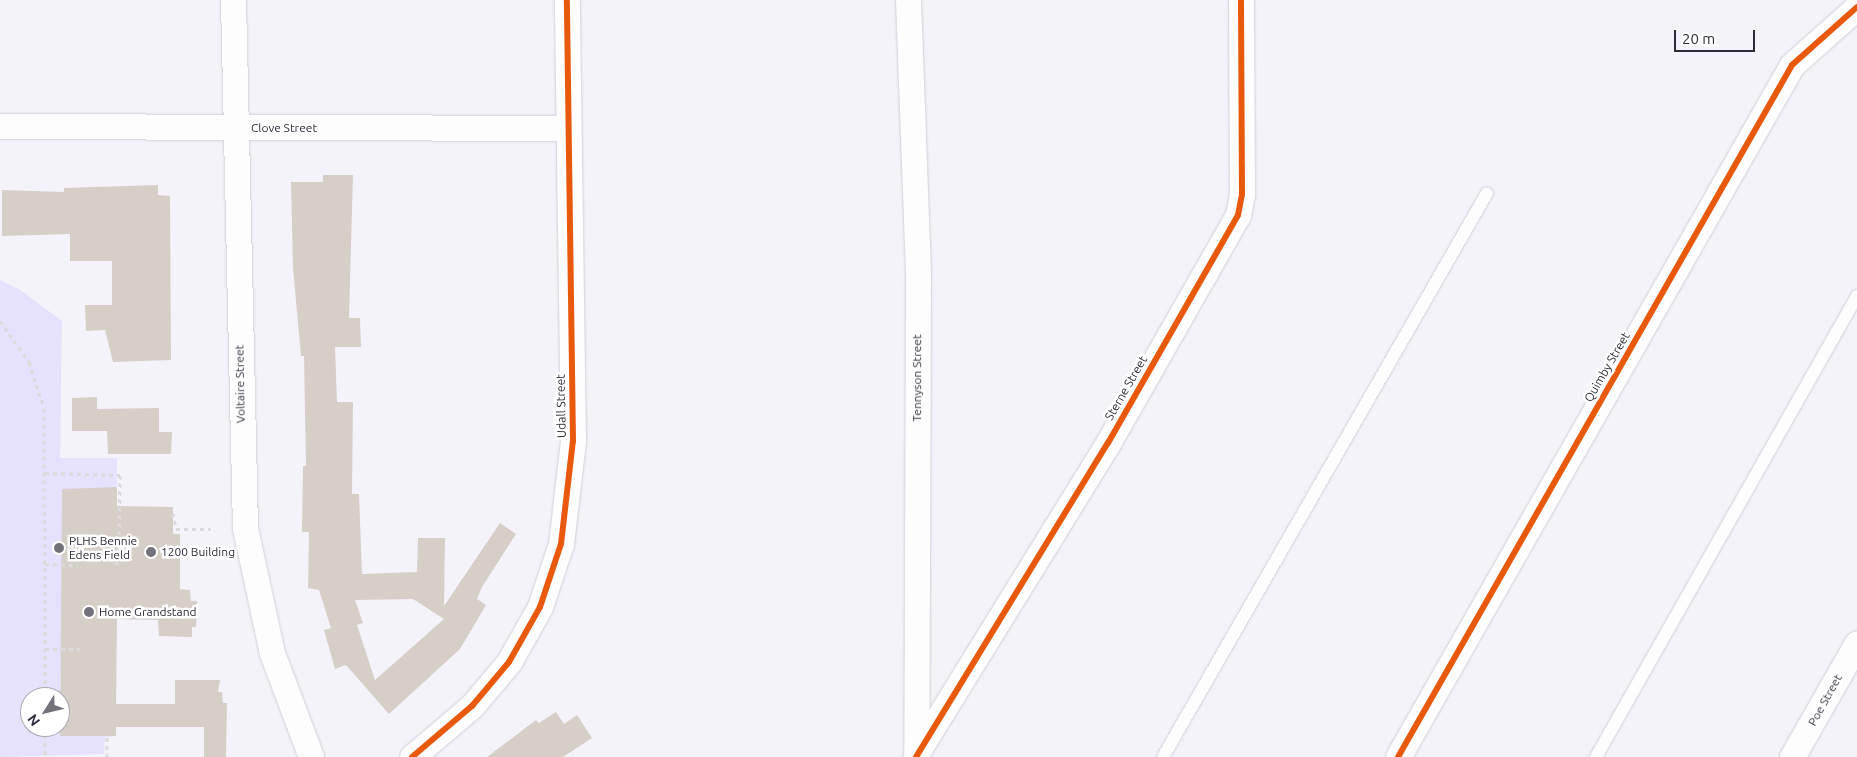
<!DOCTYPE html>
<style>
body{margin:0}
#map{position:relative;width:1857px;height:757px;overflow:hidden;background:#f4f3fa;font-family:Ubuntu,sans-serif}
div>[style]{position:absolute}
.green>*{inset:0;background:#e6e2fd}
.building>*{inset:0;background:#d5cfc7}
.path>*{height:3px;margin-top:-1.5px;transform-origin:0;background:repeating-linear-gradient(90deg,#dbdbde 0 4px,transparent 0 8px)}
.roads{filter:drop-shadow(0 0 1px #d1cfd8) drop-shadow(0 0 1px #d1cfd8)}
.lane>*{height:12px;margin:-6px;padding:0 6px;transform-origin:6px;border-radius:6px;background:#fdfdfe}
.street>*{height:25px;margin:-12.5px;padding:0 12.5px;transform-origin:12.5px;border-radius:12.5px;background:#fdfdfe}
.cycleway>*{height:6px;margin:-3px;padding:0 3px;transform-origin:3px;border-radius:3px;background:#e8590c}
.dots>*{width:14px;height:14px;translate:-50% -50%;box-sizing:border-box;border:2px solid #fff;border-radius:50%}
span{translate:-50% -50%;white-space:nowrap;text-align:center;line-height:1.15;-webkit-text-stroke:5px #fff;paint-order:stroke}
.street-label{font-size:12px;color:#2d2b38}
.poi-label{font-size:12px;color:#2d2b38}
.left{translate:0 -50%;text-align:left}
.north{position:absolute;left:20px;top:687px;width:50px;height:50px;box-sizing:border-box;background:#fff;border:1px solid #abaaaf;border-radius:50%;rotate:234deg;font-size:14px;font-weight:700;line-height:20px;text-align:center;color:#2d2b38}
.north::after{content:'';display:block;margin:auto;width:18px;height:22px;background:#73717c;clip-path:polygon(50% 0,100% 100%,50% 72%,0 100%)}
.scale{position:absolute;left:1674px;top:30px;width:81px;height:22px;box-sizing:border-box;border:2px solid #2d2b38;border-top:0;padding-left:6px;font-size:15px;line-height:18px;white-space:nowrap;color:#2d2b38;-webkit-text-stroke:4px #fff;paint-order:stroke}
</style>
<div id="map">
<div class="green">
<div style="clip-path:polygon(evenodd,0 280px,19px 289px,62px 321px,60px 458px,117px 458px,116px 736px,105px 737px,104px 754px,0 757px,0 280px,30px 697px,60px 697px,60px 727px,30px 727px,30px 697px)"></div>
</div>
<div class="building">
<div style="clip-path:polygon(evenodd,323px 175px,353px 175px,349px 318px,360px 318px,361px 347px,335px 347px,337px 402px,353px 402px,352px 494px,359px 494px,362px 574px,417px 572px,418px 538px,445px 538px,444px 606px,500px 523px,516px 534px,482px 587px,477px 599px,486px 605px,460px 649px,389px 714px,346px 665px,335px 669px,324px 630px,331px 628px,319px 590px,308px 588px,309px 532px,302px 532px,303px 466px,306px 466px,304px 356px,301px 356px,293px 268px,291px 182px,323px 182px,323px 175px,413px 599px,444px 619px,375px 680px,357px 625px,363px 623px,355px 600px,413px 599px)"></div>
<div style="clip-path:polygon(158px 185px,158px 195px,170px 196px,171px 360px,113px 362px,105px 330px,86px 331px,85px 305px,112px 305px,112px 261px,70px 261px,70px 234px,2px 236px,2px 190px,64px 192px,64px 188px)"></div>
<div style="clip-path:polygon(97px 397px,97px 409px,159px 408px,159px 432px,172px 432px,171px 454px,108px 454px,107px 431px,72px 431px,72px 398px)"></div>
<div style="clip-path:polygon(117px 487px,117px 506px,173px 507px,173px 534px,180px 534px,180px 589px,190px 590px,191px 601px,197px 601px,196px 627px,192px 627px,192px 637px,159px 636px,158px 620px,117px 619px,116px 704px,175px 704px,175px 680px,220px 680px,218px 692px,222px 692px,223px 703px,227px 703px,226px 757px,204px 757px,204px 727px,116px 727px,116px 736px,60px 736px,62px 489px)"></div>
<div style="clip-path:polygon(556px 712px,564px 724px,577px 715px,592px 738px,563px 757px,487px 757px,536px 720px,539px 723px)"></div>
</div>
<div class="path">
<div style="left:0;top:321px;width:50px;rotate:54.7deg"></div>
<div style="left:29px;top:362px;width:48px;rotate:71.9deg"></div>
<div style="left:44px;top:408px;width:289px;rotate:89.8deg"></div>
<div style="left:45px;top:473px;width:75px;rotate:1.5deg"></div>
<div style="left:120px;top:475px;width:88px;rotate:90.7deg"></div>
<div style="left:119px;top:563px;width:4px;rotate:180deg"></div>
<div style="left:173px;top:513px;width:16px;rotate:79deg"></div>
<div style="left:176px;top:529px;width:35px"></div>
<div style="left:45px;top:564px;width:33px;rotate:2deg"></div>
<div style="left:45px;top:649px;width:35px"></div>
<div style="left:45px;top:727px;width:30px;rotate:90deg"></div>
<div style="left:107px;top:757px;width:24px;rotate:-90deg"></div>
</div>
<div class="roads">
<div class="lane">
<div style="left:1163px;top:757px;width:650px;rotate:-60.12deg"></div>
<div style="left:1596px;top:757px;width:530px;rotate:-60.48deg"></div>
</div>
<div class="street">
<div style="left:233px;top:0;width:528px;rotate:88.7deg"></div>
<div style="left:245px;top:528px;width:128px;rotate:77.8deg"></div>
<div style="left:272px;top:653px;width:111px;rotate:69.4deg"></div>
<div style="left:908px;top:0;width:275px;rotate:87.9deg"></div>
<div style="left:918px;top:275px;width:480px;rotate:90.2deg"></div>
<div style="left:0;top:126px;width:567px;rotate:0.2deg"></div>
<div style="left:916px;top:754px;width:365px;rotate:-58.3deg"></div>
<div style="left:1108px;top:443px;width:262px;rotate:-60.3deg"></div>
<div style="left:1238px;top:215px;width:21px;rotate:-79deg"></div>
<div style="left:1242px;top:194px;width:194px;rotate:-90.3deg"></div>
<div style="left:412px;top:757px;width:79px;rotate:-40.4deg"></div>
<div style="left:472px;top:706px;width:57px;rotate:-49.9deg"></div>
<div style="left:509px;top:662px;width:63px;rotate:-60.6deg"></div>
<div style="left:540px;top:607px;width:66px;rotate:-71.6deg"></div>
<div style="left:561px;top:544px;width:104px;rotate:-83.4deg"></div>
<div style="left:573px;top:441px;width:441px;rotate:-90.8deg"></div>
<div style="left:1398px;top:757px;width:796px;rotate:-60.34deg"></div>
<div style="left:1792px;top:65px;width:87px;rotate:-41.7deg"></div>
<div style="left:1792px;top:757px;width:131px;rotate:-60.3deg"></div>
</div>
</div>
<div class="cycleway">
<div style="left:412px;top:757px;width:79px;rotate:-40.4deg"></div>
<div style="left:472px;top:706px;width:57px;rotate:-49.9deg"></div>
<div style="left:509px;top:662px;width:63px;rotate:-60.6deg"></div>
<div style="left:540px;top:607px;width:66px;rotate:-71.6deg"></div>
<div style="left:561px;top:544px;width:104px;rotate:-83.4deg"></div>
<div style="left:573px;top:441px;width:441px;rotate:-90.8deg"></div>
<div style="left:916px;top:757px;width:368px;rotate:-58.6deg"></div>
<div style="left:1108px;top:443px;width:262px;rotate:-60.3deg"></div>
<div style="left:1238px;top:215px;width:21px;rotate:-79deg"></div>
<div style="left:1242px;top:194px;width:194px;rotate:-90.3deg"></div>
<div style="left:1398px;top:757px;width:796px;rotate:-60.34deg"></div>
<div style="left:1792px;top:65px;width:87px;rotate:-41.7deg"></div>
</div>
<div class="dots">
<div style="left:59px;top:548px;background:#73717c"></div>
<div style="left:151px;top:552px;background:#73717c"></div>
<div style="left:89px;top:612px;background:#73717c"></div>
</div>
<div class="street-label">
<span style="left:284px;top:128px">Clove Street</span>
<span style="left:1607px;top:367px;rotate:-60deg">Quimby Street</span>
<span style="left:917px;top:378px;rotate:-90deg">Tennyson Street</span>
<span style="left:240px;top:384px;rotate:-91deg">Voltaire Street</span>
<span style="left:1126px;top:388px;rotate:-60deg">Sterne Street</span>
<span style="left:561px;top:406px;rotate:-91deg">Udall Street</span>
<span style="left:1825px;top:700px;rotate:-61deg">Poe Street</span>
</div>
<div class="poi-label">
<span class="left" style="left:69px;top:548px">PLHS Bennie<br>Edens Field</span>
<span class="left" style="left:161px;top:552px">1200 Building</span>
<span class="left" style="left:99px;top:612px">Home Grandstand</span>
</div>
<div class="north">N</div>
<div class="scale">20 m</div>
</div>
